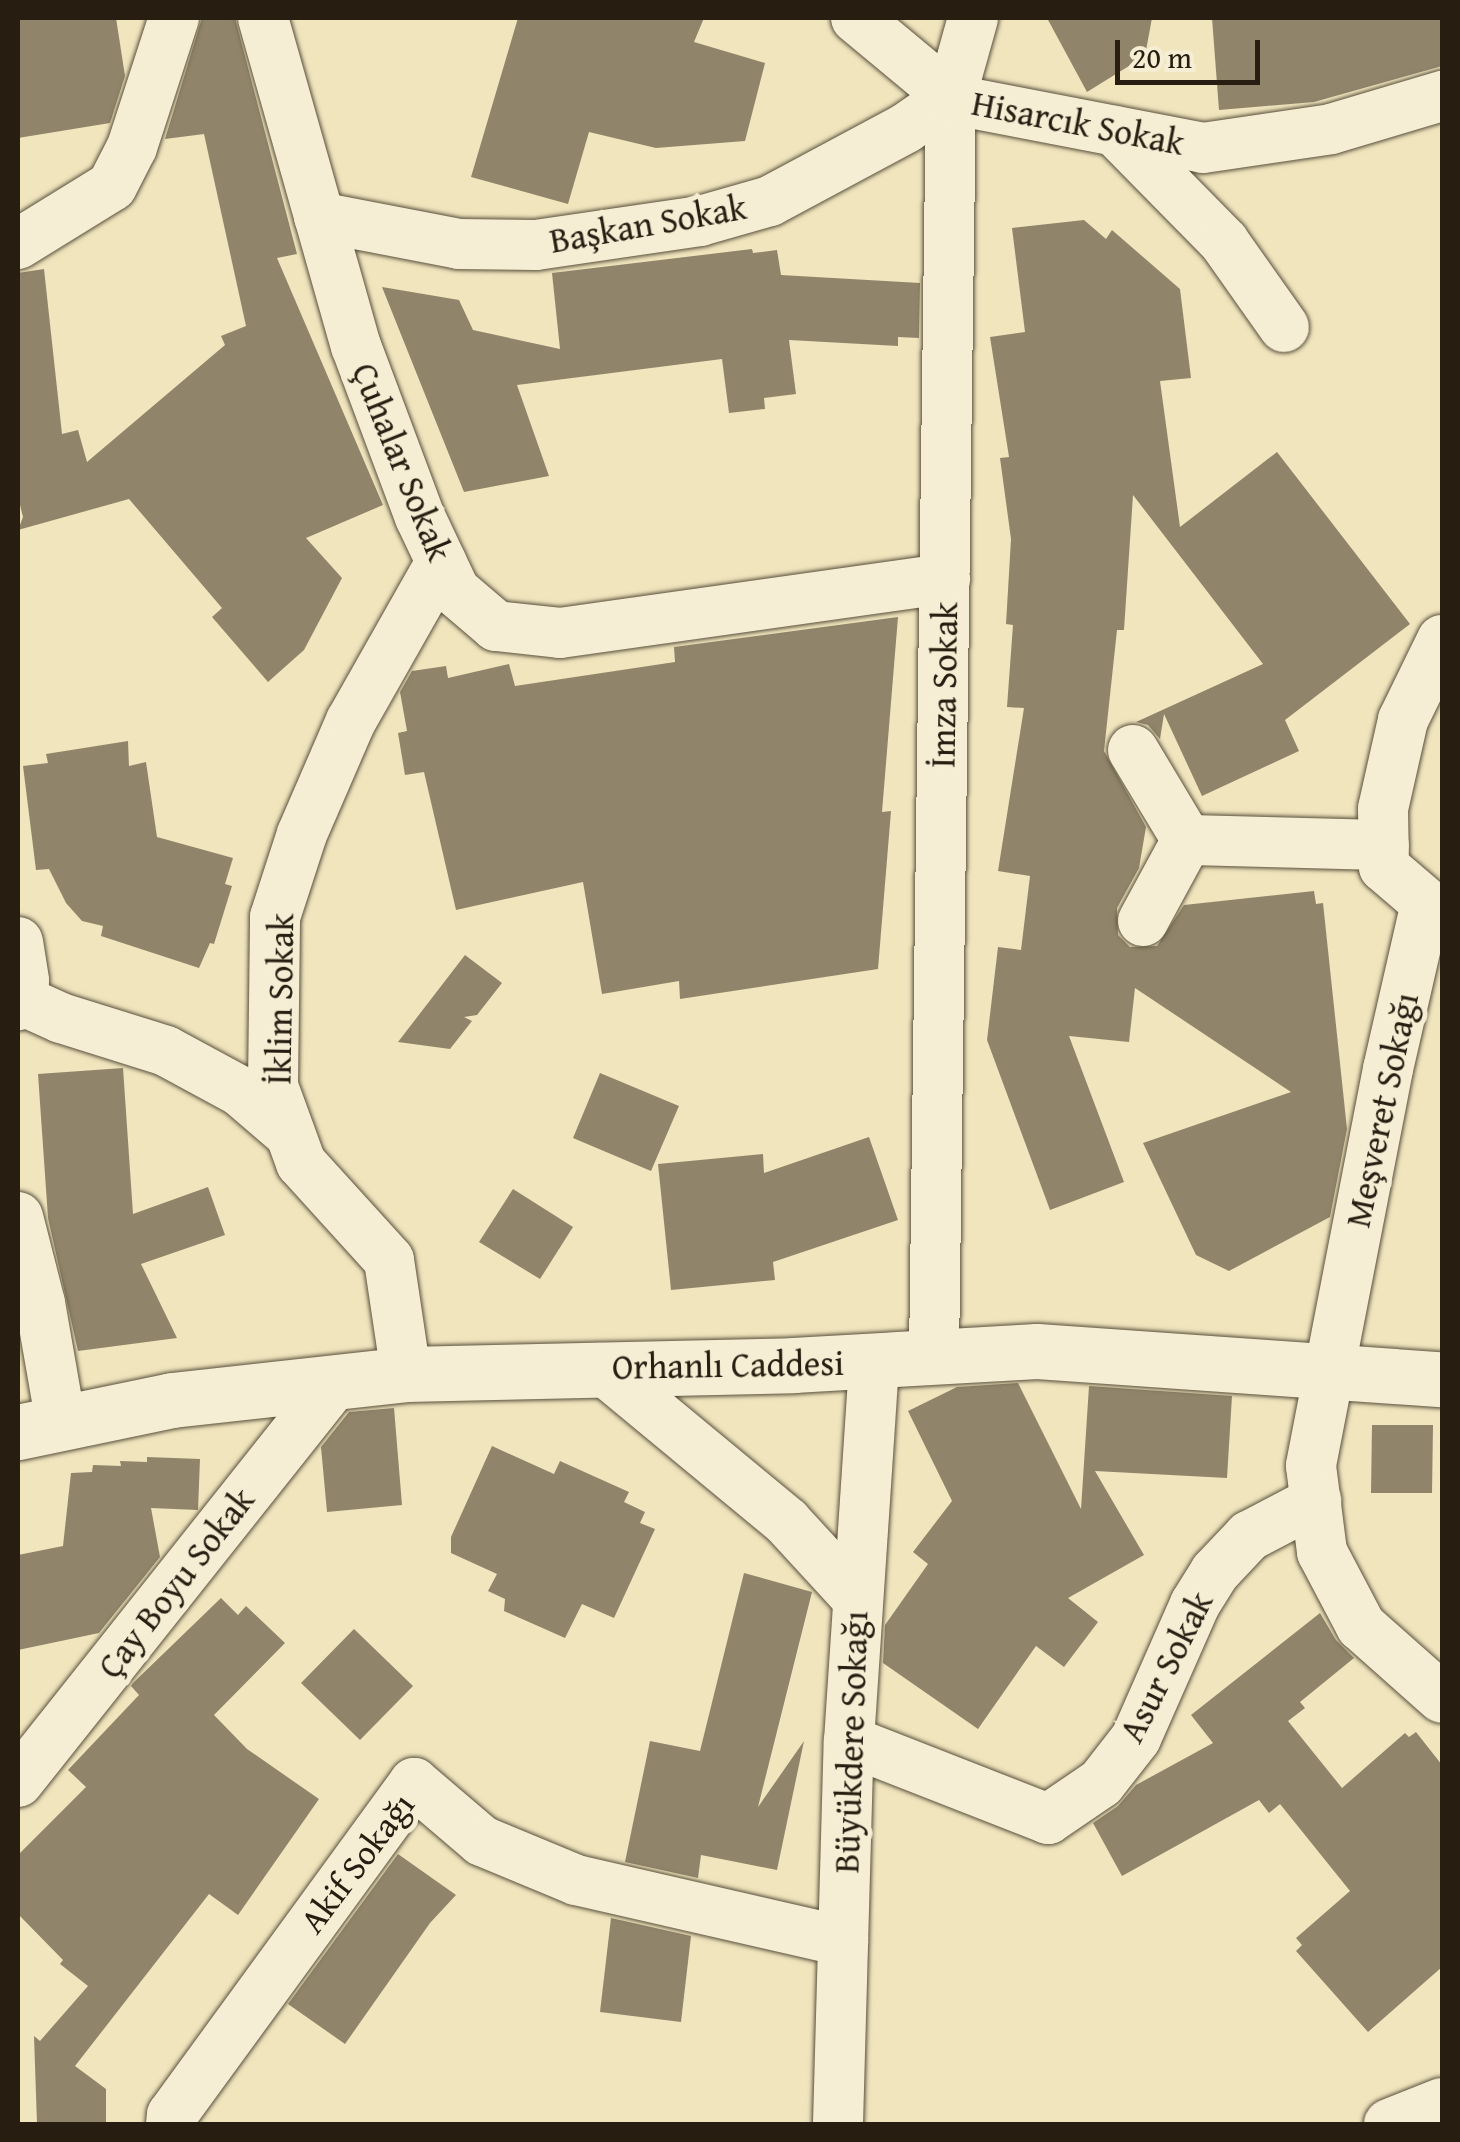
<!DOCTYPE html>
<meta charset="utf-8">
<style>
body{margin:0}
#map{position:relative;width:1460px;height:2142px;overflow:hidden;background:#f0e5bd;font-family:"Gentium Book Plus",serif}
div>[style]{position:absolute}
.building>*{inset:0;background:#90856a}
.roads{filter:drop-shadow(0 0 2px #594f3c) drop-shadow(0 0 2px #594f3c)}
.minor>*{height:50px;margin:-25px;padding:0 25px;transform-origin:25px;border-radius:25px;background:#f5eed4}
.tertiary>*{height:55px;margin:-27.5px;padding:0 27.5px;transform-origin:27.5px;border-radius:27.5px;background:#f5eed4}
span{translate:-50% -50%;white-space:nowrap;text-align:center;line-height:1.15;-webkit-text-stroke:10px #f5eed4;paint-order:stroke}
.street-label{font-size:35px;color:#271d11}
.frame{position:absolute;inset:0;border:20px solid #271d11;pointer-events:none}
.scale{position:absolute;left:1115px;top:40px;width:145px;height:45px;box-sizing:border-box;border:5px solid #271d11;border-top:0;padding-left:12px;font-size:30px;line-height:35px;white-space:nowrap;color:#271d11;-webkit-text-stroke:8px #f5eed4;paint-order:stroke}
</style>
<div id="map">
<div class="building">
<div style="clip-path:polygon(18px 18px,116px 18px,125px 76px,110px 123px,18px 138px)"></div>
<div style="clip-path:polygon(202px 18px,235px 18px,297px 254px,277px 258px,383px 505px,306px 538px,342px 578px,304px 650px,268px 682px,212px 617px,222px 608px,129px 499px,18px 530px,23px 517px,18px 497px,18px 273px,44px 269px,62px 434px,78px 430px,87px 462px,225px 345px,221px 336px,246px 326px,204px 134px,165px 139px)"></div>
<div style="clip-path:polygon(518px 18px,704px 18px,694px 42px,765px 63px,745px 141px,656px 148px,589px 132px,568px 204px,471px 177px)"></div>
<div style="clip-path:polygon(1047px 18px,1152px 18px,1145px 56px,1087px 92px)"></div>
<div style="clip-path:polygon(1212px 18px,1442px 18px,1442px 66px,1314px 102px,1219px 110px)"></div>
<div style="clip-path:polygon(1084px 220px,1106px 239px,1112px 230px,1180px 289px,1191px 378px,1160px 381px,1180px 527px,1277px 452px,1410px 624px,1285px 720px,1299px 751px,1202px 796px,1164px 714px,1160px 739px,1148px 725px,1136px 722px,1263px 664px,1133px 495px,1124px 630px,1117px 630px,1104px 751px,1146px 827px,1139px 868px,1117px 908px,1118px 935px,1130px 947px,1157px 946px,1184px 905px,1314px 891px,1316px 904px,1323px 903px,1347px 1129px,1330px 1217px,1229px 1271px,1196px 1255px,1143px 1143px,1291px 1092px,1135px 988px,1129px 1042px,1069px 1036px,1124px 1182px,1050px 1210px,987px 1040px,998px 947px,1021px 950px,1030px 876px,998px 871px,1024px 708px,1007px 707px,1013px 625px,1006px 624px,1011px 539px,1000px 458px,1009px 457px,990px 337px,1025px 332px,1012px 228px)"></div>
<div style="clip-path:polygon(752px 249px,753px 253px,777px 250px,781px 275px,920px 283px,919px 338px,898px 337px,898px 346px,789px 340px,796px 394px,764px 398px,765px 409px,729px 413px,722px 359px,517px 385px,549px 476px,464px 492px,382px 287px,459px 300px,473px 330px,560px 349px,552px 273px)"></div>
<div style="clip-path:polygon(898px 617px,882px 812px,891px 811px,878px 969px,680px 999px,679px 981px,602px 994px,583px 882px,456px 910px,424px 772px,405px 775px,398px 733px,407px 731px,400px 692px,412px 671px,446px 666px,448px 678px,509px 664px,515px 686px,675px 662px,674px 647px)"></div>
<div style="clip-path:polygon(128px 741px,129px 766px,146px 762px,157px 837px,233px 858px,225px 884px,232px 886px,214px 944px,210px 943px,199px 968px,101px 936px,103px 926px,82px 921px,66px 903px,49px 869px,36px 870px,23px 766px,48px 763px,46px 754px)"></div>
<div style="clip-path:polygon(465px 955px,502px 983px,477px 1015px,464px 1017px,472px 1021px,450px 1049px,398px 1042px)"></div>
<div style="clip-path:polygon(123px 1068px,133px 1214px,208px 1187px,225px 1235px,141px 1264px,177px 1338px,78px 1351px,48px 1218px,38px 1074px)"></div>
<div style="clip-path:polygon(600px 1073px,679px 1106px,651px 1171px,573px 1138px)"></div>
<div style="clip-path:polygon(869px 1137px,898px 1220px,773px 1262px,775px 1280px,671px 1290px,658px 1164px,763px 1154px,764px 1173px)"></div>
<div style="clip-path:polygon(513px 1189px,573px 1227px,540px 1279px,479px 1242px)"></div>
<div style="clip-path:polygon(1018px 1383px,1081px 1509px,1089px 1386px,1232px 1396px,1227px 1478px,1095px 1471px,1144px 1555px,1068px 1598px,1098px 1622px,1064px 1667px,1036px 1646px,978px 1729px,883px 1663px,885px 1625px,928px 1564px,913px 1552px,952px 1501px,908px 1411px,957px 1387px)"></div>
<div style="clip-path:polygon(394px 1408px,402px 1505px,327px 1512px,321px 1447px,349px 1412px)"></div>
<div style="clip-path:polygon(1372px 1425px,1433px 1425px,1432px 1493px,1371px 1493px)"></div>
<div style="clip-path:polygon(492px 1446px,554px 1474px,560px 1461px,629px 1492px,624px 1502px,645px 1512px,640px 1523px,655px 1529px,614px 1618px,582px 1604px,565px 1638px,504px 1611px,505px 1599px,488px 1591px,497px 1574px,451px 1553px,451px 1537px)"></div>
<div style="clip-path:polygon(147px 1457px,200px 1459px,198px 1510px,151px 1508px,160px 1557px,99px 1633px,18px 1650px,18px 1555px,63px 1546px,71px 1473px,92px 1472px,93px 1465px,121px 1466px,120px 1461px,147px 1462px)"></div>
<div style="clip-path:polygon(744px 1573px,812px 1592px,758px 1807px,804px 1741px,777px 1870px,701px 1855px,698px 1878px,625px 1862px,650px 1741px,700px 1751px)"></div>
<div style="clip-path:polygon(221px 1598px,238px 1615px,246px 1606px,285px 1643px,214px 1715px,247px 1749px,319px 1799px,238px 1915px,209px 1894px,75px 2066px,106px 2089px,106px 2124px,37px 2124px,34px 2036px,40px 2041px,88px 1986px,60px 1964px,63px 1960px,18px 1914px,18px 1855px,86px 1787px,68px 1770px,139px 1695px,131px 1686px,133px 1683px)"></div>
<div style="clip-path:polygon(1320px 1613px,1336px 1640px,1354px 1658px,1300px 1702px,1305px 1708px,1288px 1721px,1342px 1788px,1405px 1733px,1409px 1737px,1416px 1732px,1442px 1765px,1442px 1967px,1368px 2032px,1296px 1951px,1302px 1945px,1296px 1938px,1350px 1891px,1280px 1804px,1269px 1813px,1259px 1800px,1122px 1876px,1093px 1823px,1118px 1806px,1136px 1785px,1213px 1743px,1191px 1715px)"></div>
<div style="clip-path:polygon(354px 1629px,413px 1686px,360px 1740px,301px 1683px)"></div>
<div style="clip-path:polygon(398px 1854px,456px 1895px,430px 1923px,345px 2044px,288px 2004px)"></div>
<div style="clip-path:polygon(611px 1918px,691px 1936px,681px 2022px,600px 2012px)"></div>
</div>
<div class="roads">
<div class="minor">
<div style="left:263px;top:18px;width:341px;rotate:74.2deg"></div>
<div style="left:356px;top:346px;width:183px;rotate:69.5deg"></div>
<div style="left:420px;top:517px;width:82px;rotate:64.7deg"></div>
<div style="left:455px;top:591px;width:54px;rotate:40.5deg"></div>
<div style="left:496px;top:626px;width:64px;rotate:6.2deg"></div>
<div style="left:560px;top:633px;width:389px;rotate:-8deg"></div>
<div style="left:856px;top:18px;width:124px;rotate:39.7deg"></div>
<div style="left:951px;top:97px;width:15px;rotate:20deg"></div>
<div style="left:965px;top:102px;width:242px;rotate:10.9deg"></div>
<div style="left:1203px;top:148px;width:129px;rotate:-8.4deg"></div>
<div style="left:1331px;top:129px;width:116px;rotate:-16.6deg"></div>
<div style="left:1115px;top:131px;width:156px;rotate:45.5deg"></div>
<div style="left:1224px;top:242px;width:104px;rotate:54.8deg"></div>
<div style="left:319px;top:217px;width:143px;rotate:10.9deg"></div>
<div style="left:459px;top:244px;width:77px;rotate:0.7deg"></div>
<div style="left:536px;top:245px;width:166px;rotate:-8.3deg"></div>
<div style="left:700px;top:221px;width:73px;rotate:-15.9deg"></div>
<div style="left:770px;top:201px;width:154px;rotate:-28.2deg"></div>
<div style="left:906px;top:128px;width:55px;rotate:-34.6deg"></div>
<div style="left:18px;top:244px;width:110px;rotate:-31.7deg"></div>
<div style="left:112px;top:186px;width:44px;rotate:-62.9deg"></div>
<div style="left:132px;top:147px;width:136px;rotate:-72deg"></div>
<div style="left:1442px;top:640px;width:89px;rotate:116deg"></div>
<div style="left:1403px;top:720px;width:91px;rotate:102.7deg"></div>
<div style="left:1383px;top:809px;width:58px;rotate:89deg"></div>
<div style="left:1384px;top:867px;width:55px;rotate:40.6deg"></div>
<div style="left:1426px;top:903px;width:170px;rotate:102.9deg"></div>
<div style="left:1388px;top:1069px;width:404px;rotate:101deg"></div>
<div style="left:1311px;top:1466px;width:87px;rotate:82.7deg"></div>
<div style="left:1322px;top:1552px;width:84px;rotate:62.2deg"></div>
<div style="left:1361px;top:1626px;width:108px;rotate:41.6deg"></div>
<div style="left:1133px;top:750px;width:105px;rotate:59deg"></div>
<div style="left:1143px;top:921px;width:92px;rotate:-61.5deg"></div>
<div style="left:1187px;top:840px;width:197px;rotate:1.5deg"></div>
<div style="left:18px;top:942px;width:39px;rotate:81deg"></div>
<div style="left:24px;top:981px;width:25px;rotate:104deg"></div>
<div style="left:19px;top:999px;width:46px;rotate:24.3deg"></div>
<div style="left:61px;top:1018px;width:110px;rotate:17.4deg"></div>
<div style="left:166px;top:1051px;width:84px;rotate:28.4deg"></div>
<div style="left:240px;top:1091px;width:66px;rotate:40.7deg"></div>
<div style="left:18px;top:1217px;width:89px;rotate:75.7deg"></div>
<div style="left:40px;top:1303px;width:122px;rotate:80.1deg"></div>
<div style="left:934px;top:1356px;width:1259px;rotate:-89.23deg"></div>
<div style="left:951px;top:97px;width:82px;rotate:-74.4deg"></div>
<div style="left:601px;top:1368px;width:241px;rotate:39.6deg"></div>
<div style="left:787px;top:1522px;width:103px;rotate:47.4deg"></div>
<div style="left:406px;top:1374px;width:115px;rotate:-98.5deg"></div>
<div style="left:389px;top:1260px;width:131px;rotate:-132.2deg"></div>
<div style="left:301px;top:1163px;width:82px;rotate:-110deg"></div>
<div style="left:273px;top:1086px;width:169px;rotate:-89.3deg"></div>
<div style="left:275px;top:917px;width:87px;rotate:-72deg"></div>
<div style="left:302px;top:834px;width:123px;rotate:-66.6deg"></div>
<div style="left:351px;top:721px;width:183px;rotate:-60.5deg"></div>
<div style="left:849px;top:1741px;width:214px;rotate:21.4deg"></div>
<div style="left:1048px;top:1819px;width:64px;rotate:-34.2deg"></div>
<div style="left:1101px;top:1783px;width:57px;rotate:-52.1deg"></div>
<div style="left:1136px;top:1738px;width:146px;rotate:-66.2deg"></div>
<div style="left:1195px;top:1604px;width:38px;rotate:-58deg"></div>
<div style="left:1215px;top:1572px;width:50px;rotate:-46.6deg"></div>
<div style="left:1249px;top:1536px;width:76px;rotate:-27.6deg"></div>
<div style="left:18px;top:1782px;width:508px;rotate:-51.55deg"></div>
<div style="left:171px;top:2124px;width:9px;rotate:-84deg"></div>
<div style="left:172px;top:2115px;width:411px;rotate:-53.9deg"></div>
<div style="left:414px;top:1783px;width:89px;rotate:40.5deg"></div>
<div style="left:482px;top:1841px;width:102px;rotate:22.5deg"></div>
<div style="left:576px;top:1880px;width:274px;rotate:12.9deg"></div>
<div style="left:838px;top:2124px;width:383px;rotate:-88.4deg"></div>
<div style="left:849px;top:1741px;width:381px;rotate:-86.2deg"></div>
<div style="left:1389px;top:2124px;width:57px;rotate:-21.6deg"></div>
</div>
<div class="tertiary">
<div style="left:18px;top:1432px;width:157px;rotate:-11.7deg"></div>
<div style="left:172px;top:1400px;width:235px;rotate:-6.3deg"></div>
<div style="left:406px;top:1374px;width:387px;rotate:-1.3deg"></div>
<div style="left:793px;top:1365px;width:244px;rotate:-3.3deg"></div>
<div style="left:1037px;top:1351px;width:406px;rotate:4deg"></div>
</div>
</div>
<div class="street-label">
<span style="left:1078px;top:123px;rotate:11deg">Hisarcık Sokak</span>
<span style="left:648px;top:224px;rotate:-10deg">Başkan Sokak</span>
<span style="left:402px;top:462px;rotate:68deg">Çuhalar Sokak</span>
<span style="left:944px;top:685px;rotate:-89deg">İmza Sokak</span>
<span style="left:280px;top:999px;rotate:-89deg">İklim Sokak</span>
<span style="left:1382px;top:1110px;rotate:-78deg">Meşveret Sokağı</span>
<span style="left:728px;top:1365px;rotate:-1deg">Orhanlı Caddesi</span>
<span style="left:176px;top:1583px;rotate:-52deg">Çay Boyu Sokak</span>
<span style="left:1166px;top:1667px;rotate:-63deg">Asur Sokak</span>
<span style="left:851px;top:1742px;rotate:-88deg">Büyükdere Sokağı</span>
<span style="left:357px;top:1863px;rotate:-53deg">Akif Sokağı</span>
</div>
<div class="frame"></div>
<div class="scale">20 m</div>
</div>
